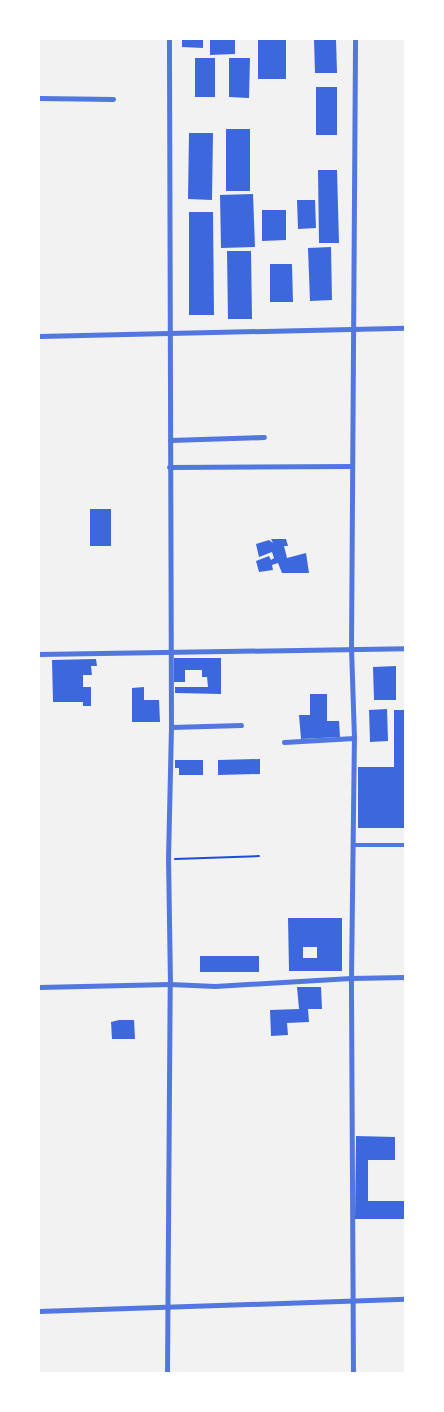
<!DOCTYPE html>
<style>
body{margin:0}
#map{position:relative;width:444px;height:1412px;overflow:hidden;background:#f2f2f2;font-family:Rubik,sans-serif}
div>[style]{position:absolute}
.building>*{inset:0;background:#3d67dc}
.path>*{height:2px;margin:-1px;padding:0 1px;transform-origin:1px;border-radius:1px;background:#1d4ed8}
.pedestrian>*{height:4.5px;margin:-2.25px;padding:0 2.25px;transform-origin:2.25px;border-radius:2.25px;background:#5277de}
.minor>*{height:5px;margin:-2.5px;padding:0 2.5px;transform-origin:2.5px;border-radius:2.5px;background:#5277de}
span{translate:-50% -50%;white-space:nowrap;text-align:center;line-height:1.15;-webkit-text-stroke:4px #fff;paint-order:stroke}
.frame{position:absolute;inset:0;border:40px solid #fff;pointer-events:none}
</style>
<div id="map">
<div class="building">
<div style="clip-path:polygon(182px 39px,203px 39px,203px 48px,182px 47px)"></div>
<div style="clip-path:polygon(210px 39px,235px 39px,235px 54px,210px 55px)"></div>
<div style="clip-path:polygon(258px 39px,286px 39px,286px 79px,258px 79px)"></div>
<div style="clip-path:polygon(314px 39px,336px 39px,337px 73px,315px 73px)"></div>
<div style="clip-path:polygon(195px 58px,215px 58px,215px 97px,195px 97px)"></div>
<div style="clip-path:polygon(229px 58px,250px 58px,249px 98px,229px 97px)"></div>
<div style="clip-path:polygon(316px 87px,337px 87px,337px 135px,316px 135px)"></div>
<div style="clip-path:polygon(226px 129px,250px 129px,250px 191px,226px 191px)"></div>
<div style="clip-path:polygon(189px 133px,213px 133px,212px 200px,188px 199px)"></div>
<div style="clip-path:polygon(318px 170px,337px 170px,339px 243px,319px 243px)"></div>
<div style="clip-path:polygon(253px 194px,255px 247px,221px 248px,220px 195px)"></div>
<div style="clip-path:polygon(297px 200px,315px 200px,316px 228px,298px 229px)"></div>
<div style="clip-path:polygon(262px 210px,286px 210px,286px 240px,262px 241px)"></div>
<div style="clip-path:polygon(189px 212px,213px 212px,214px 315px,189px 315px)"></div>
<div style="clip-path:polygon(331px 247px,332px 300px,310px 301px,308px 248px)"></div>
<div style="clip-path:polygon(227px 251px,251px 251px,252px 319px,228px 319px)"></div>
<div style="clip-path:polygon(270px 264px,292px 264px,293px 302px,270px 302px)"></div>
<div style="clip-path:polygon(90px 509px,111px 509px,111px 546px,90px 546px)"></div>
<div style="clip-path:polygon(271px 539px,286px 539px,288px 546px,284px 546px,287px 558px,306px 553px,309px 573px,282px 573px,278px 563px,272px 565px,273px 570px,259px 572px,256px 561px,269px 556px,271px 560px,274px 558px,272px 552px,259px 557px,256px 544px,269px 540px,273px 543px)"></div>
<div style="clip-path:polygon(174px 658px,221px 658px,221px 694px,175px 693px,175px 687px,208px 687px,207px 677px,202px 677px,202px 670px,185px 670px,185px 682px,174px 682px)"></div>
<div style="clip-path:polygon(96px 659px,97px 666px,91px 666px,92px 675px,83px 675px,83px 687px,91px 687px,91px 706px,83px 706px,83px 702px,53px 702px,52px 660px)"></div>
<div style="clip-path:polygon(396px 666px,396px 700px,374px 700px,373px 667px)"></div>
<div style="clip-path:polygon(144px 687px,144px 700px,159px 700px,160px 722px,132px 722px,132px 688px)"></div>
<div style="clip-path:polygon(310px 694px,327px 694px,327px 721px,339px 721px,340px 737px,301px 739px,299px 715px,310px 715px)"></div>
<div style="clip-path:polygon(387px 709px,388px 741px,370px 742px,369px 710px)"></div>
<div style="clip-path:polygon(394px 710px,405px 710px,405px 828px,358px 828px,358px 767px,394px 767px)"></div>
<div style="clip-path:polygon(260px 759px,260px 774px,218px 775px,218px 760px)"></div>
<div style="clip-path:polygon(175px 760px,203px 760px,203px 775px,179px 775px,179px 768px,175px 768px)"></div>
<div style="clip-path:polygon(evenodd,288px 918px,342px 918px,342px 971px,289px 971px,288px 918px,303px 947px,317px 947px,317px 958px,303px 958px,303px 947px)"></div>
<div style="clip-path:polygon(200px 956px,259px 956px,259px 972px,200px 972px)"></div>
<div style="clip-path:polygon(297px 987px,321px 987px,322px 1009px,308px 1009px,309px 1022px,287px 1023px,288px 1035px,271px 1036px,270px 1010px,299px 1009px)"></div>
<div style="clip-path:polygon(119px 1020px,134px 1020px,135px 1039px,112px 1039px,111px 1022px)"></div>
<div style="clip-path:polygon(356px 1136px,395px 1137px,395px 1160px,368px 1160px,368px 1201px,405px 1201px,405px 1219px,355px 1219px)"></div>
</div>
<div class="path">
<div style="left:175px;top:859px;width:84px;rotate:-2deg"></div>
</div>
<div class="pedestrian">
<div style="left:354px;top:845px;width:51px"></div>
</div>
<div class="minor">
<div style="left:39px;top:98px;width:74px;rotate:0.8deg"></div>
<div style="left:39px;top:336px;width:366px;rotate:-1.3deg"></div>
<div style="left:170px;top:440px;width:94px;rotate:-1.8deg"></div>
<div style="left:169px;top:467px;width:183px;rotate:-0.3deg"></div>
<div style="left:39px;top:654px;width:366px;rotate:-0.9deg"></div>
<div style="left:171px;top:727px;width:70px;rotate:-1.6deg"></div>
<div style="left:284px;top:742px;width:70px;rotate:-3.3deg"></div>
<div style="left:39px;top:987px;width:131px;rotate:-1.3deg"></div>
<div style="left:170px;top:984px;width:45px;rotate:2.5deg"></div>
<div style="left:215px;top:986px;width:136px;rotate:-3.4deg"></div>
<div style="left:351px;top:978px;width:54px;rotate:-1.1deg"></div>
<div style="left:39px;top:1311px;width:366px;rotate:-1.9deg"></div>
<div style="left:167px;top:1373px;width:389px;rotate:-89.6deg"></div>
<div style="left:170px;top:984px;width:125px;rotate:-90.9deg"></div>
<div style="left:168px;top:859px;width:132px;rotate:-88.7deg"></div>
<div style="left:171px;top:727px;width:688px;rotate:-90.17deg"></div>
<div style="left:353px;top:1373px;width:395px;rotate:-90.3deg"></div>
<div style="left:351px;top:978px;width:240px;rotate:-89.3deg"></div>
<div style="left:354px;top:738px;width:89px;rotate:-91.9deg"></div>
<div style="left:351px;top:649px;width:610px;rotate:-89.62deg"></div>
</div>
<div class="frame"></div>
</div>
